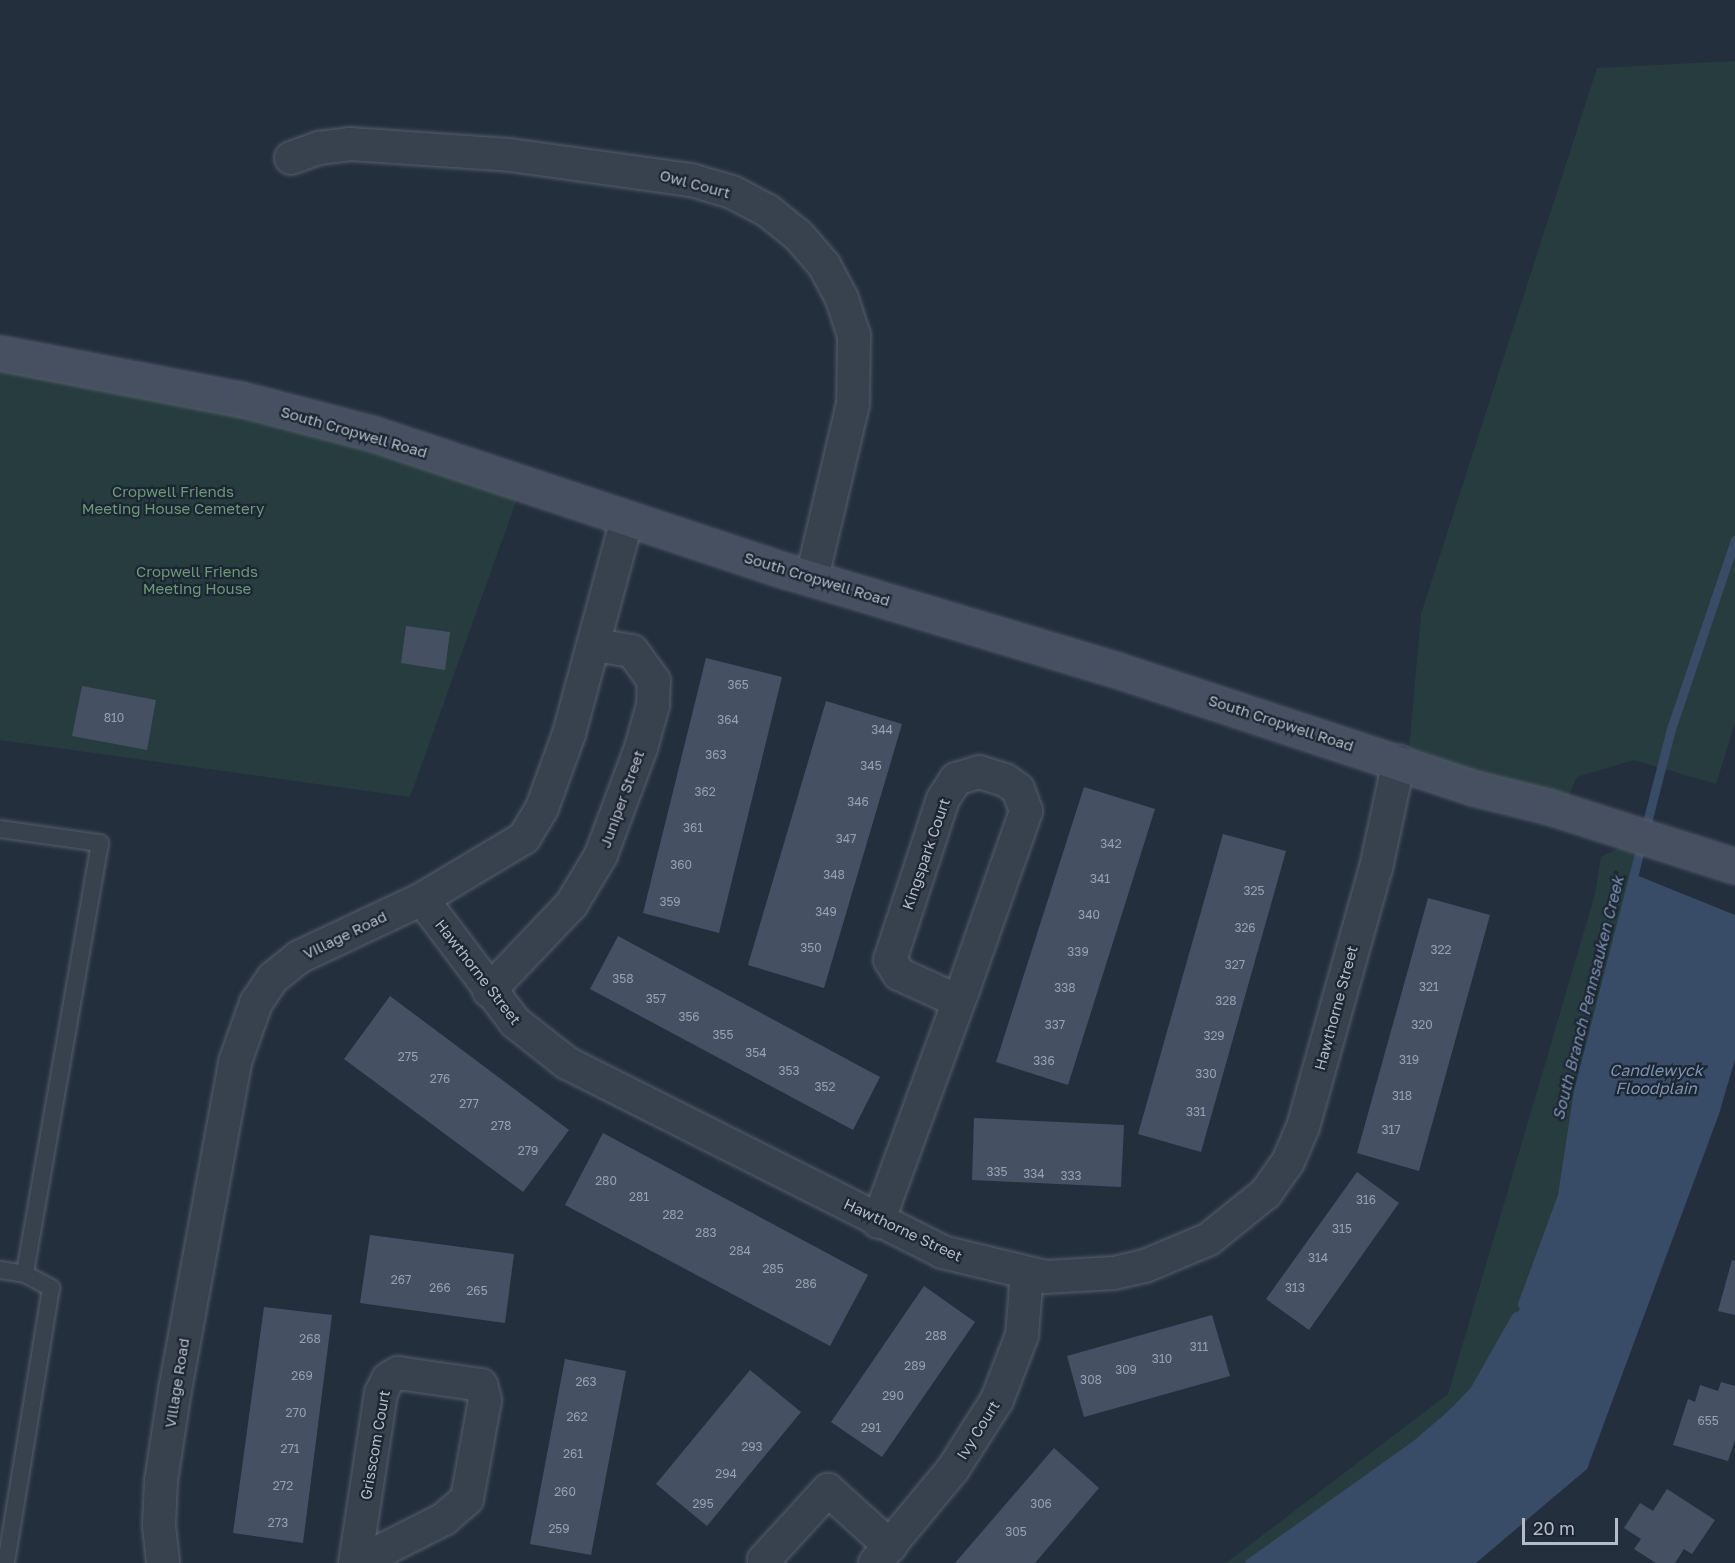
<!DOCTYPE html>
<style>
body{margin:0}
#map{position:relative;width:1735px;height:1563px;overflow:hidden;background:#242f3e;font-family:"Golos Text",sans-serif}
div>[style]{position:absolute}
.green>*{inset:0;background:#263c3f}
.water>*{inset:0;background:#394c67}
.stream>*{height:9px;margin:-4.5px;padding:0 4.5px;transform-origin:4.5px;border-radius:4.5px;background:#394c67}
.building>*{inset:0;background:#455162}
.roads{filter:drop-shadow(0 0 2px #565f6c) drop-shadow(0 0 2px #565f6c)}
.lane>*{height:16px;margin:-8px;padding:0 8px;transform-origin:8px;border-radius:8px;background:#38414e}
.street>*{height:32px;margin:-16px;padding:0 16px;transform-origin:16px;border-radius:16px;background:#38414e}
.secondary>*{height:33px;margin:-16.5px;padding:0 16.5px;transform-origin:16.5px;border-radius:16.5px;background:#465061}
span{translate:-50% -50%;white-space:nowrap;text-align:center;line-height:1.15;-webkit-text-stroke:4.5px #1d2633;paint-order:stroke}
.number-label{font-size:12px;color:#98a1af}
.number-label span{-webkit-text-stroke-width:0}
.street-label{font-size:15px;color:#b4bcc9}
.park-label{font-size:15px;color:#6b9a76}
.water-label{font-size:16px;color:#7c92b1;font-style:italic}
.scale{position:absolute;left:1522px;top:1518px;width:96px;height:27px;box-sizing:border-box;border:3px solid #b4bcc9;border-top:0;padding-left:8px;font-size:18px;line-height:21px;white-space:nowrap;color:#b4bcc9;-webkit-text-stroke:4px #1d2633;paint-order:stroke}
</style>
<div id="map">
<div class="green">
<div style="clip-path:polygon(1735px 61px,1735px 723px,1716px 784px,1634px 760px,1577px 777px,1560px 816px,1408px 761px,1421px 614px,1597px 68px)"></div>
<div style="clip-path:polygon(0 353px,522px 485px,410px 797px,0 740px)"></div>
<div style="clip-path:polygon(1644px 835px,1578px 1091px,1562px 1195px,1525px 1298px,1502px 1344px,1473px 1390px,1416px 1444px,1249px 1563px,1226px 1563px,1448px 1394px,1595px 894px,1601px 857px)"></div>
</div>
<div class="water">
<div style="clip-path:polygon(1631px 873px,1735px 915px,1735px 1059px,1719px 1114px,1587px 1469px,1476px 1563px,1249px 1563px,1416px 1444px,1452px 1413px,1474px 1390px,1502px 1344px,1525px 1298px,1562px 1195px,1578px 1091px,1594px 1042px)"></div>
</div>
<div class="stream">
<div style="left:1522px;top:1304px;width:116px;rotate:-69.8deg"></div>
<div style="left:1562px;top:1195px;width:105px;rotate:-81.3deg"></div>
<div style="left:1578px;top:1091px;width:371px;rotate:-75.6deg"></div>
<div style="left:1670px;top:732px;width:203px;rotate:-71.3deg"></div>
<div style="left:1249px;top:1563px;width:205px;rotate:-35.5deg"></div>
<div style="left:1416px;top:1444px;width:48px;rotate:-40.7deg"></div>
<div style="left:1452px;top:1413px;width:32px;rotate:-46deg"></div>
<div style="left:1474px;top:1390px;width:85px;rotate:-60.4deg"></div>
</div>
<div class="building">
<div style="clip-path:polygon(406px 626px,450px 632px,445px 670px,401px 663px)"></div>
<div style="clip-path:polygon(706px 658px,782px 677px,719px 933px,643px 913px)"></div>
<div style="clip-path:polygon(82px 686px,156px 700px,147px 750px,72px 736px)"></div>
<div style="clip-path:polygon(826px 701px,902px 724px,824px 988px,748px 965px)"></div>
<div style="clip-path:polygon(1084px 787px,1155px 809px,1068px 1085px,996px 1062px)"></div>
<div style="clip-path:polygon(1223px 834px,1286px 851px,1201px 1152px,1138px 1134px)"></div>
<div style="clip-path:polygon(1428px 898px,1490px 915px,1419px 1171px,1357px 1153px)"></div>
<div style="clip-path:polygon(618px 936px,880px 1077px,853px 1130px,590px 989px)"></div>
<div style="clip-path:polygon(390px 996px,569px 1130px,523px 1192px,344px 1059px)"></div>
<div style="clip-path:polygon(974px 1118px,1124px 1125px,1121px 1187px,972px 1180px)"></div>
<div style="clip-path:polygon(603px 1133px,868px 1275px,830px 1346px,565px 1205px)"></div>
<div style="clip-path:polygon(1357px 1172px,1399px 1203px,1309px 1330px,1266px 1299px)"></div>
<div style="clip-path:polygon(370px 1235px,514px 1254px,505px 1323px,360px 1303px)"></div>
<div style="clip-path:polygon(1732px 1260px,1735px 1261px,1735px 1315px,1718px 1311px)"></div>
<div style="clip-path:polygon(924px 1286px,975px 1322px,882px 1457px,831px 1422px)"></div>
<div style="clip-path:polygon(264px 1307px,332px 1315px,303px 1543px,233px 1533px)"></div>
<div style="clip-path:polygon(1212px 1315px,1230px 1376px,1084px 1417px,1067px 1356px)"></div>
<div style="clip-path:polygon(565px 1359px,626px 1371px,591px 1555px,530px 1544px)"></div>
<div style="clip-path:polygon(750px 1370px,801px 1412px,707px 1526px,656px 1484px)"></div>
<div style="clip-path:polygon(1721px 1382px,1735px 1386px,1735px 1440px,1728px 1461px,1673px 1445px,1688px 1399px,1695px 1402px,1700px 1385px,1718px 1391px)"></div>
<div style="clip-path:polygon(1054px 1448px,1099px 1488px,1035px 1563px,955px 1563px)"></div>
<div style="clip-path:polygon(1667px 1489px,1715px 1520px,1692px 1554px,1684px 1549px,1675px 1563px,1656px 1563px,1634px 1549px,1641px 1539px,1624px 1528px,1640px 1503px,1653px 1511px)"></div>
</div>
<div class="roads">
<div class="lane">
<div style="left:0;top:829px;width:101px;rotate:8deg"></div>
<div style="left:100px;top:843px;width:437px;rotate:99.9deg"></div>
<div style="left:0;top:1270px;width:25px;rotate:9deg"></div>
<div style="left:25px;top:1274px;width:30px;rotate:28deg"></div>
<div style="left:51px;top:1288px;width:279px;rotate:99.3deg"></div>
</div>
<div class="street">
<div style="left:291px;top:158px;width:30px;rotate:-20deg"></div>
<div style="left:319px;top:148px;width:31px;rotate:-7deg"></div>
<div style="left:350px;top:144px;width:160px;rotate:3.9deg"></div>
<div style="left:510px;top:155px;width:183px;rotate:7.9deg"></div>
<div style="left:691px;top:180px;width:43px;rotate:16.3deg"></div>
<div style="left:732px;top:192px;width:41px;rotate:27.8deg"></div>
<div style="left:768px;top:211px;width:38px;rotate:39deg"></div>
<div style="left:798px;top:235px;width:40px;rotate:49deg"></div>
<div style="left:824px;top:265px;width:38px;rotate:62deg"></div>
<div style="left:842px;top:299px;width:38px;rotate:72deg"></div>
<div style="left:854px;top:335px;width:69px;rotate:90.8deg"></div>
<div style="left:853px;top:404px;width:179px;rotate:103.3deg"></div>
<div style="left:422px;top:899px;width:154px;rotate:52.9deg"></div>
<div style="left:515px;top:1022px;width:66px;rotate:38.3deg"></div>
<div style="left:567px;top:1063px;width:420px;rotate:26.7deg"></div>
<div style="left:942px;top:1252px;width:107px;rotate:13.5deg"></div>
<div style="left:1046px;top:1277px;width:68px;rotate:-3.4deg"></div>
<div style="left:1114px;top:1273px;width:32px;rotate:-13deg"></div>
<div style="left:1145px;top:1266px;width:69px;rotate:-22.9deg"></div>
<div style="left:1209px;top:1239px;width:73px;rotate:-38.9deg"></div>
<div style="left:1266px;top:1193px;width:38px;rotate:-55deg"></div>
<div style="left:1288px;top:1162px;width:38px;rotate:-67deg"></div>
<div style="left:1303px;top:1127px;width:269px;rotate:-74.3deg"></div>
<div style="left:1376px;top:868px;width:109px;rotate:-77.9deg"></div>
<div style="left:489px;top:991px;width:119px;rotate:-46.4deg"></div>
<div style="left:571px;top:905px;width:58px;rotate:-59deg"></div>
<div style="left:601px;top:855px;width:114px;rotate:-69.5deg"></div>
<div style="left:641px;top:748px;width:45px;rotate:-74.4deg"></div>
<div style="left:653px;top:705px;width:24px;rotate:-88deg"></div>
<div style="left:654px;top:681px;width:37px;rotate:-126deg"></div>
<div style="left:632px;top:651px;width:39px;rotate:-171deg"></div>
<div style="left:878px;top:1222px;width:244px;rotate:-69.9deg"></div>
<div style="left:962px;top:993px;width:193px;rotate:-70.6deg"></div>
<div style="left:1026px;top:811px;width:23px;rotate:-110deg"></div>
<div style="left:1018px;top:789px;width:16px;rotate:-145deg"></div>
<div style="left:1005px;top:780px;width:27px;rotate:-163deg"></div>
<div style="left:979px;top:772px;width:24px;rotate:163deg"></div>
<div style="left:956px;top:779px;width:24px;rotate:123deg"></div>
<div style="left:943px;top:799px;width:169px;rotate:108.2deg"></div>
<div style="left:890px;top:960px;width:17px;rotate:57deg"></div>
<div style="left:899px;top:974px;width:65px;rotate:24.6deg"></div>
<div style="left:163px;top:1563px;width:38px;rotate:-96deg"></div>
<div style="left:159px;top:1525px;width:44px;rotate:-87.4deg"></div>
<div style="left:161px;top:1481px;width:92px;rotate:-81.3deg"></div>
<div style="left:175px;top:1390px;width:333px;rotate:-79.6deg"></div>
<div style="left:235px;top:1062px;width:63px;rotate:-70.4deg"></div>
<div style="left:256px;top:1003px;width:30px;rotate:-56deg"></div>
<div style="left:273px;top:978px;width:33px;rotate:-39deg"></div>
<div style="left:299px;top:957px;width:136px;rotate:-25.2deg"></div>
<div style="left:422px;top:899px;width:119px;rotate:-30.9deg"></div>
<div style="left:524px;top:838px;width:35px;rotate:-59deg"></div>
<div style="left:542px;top:808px;width:79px;rotate:-70deg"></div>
<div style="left:569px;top:734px;width:223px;rotate:-74.9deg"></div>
<div style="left:355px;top:1563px;width:172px;rotate:-81.3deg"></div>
<div style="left:381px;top:1393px;width:16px;rotate:-63deg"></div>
<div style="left:388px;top:1379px;width:12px;rotate:-31deg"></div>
<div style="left:398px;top:1373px;width:84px;rotate:8.2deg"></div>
<div style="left:481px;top:1385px;width:16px;rotate:75deg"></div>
<div style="left:485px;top:1400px;width:101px;rotate:100.3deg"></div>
<div style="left:467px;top:1499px;width:30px;rotate:139deg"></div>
<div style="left:444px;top:1519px;width:97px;rotate:153.2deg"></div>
<div style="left:768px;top:1563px;width:5px;rotate:-143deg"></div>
<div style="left:764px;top:1560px;width:95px;rotate:-47.6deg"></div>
<div style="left:828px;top:1490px;width:84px;rotate:42.1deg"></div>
<div style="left:875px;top:1563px;width:122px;rotate:-50.3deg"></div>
<div style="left:953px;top:1469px;width:82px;rotate:-57.5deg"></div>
<div style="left:997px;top:1400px;width:70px;rotate:-69deg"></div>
<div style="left:1022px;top:1335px;width:62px;rotate:-85.4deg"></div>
</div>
<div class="secondary">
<div style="left:0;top:353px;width:244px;rotate:10.9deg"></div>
<div style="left:240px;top:399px;width:138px;rotate:14.6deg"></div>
<div style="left:374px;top:434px;width:435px;rotate:18.4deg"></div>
<div style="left:787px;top:571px;width:345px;rotate:16.7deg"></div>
<div style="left:1117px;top:670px;width:376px;rotate:18.3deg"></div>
<div style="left:1474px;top:788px;width:78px;rotate:14deg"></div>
<div style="left:1550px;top:807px;width:194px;rotate:17.7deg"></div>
</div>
</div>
<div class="number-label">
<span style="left:738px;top:685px">365</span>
<span style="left:114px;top:718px">810</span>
<span style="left:728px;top:720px">364</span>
<span style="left:882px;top:730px">344</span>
<span style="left:716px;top:755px">363</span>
<span style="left:871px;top:766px">345</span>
<span style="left:705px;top:792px">362</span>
<span style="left:858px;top:802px">346</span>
<span style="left:693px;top:828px">361</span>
<span style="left:846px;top:839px">347</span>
<span style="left:1111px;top:844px">342</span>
<span style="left:681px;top:865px">360</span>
<span style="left:834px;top:875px">348</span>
<span style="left:1100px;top:879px">341</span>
<span style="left:1254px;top:891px">325</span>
<span style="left:670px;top:902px">359</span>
<span style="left:826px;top:912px">349</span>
<span style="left:1089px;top:915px">340</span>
<span style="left:1245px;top:928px">326</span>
<span style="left:811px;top:948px">350</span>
<span style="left:1441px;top:950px">322</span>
<span style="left:1078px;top:952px">339</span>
<span style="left:1235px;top:965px">327</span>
<span style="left:623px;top:979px">358</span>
<span style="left:1429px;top:987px">321</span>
<span style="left:1065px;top:988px">338</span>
<span style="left:656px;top:999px">357</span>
<span style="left:1226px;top:1001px">328</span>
<span style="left:689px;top:1017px">356</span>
<span style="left:1055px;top:1025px">337</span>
<span style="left:1422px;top:1025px">320</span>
<span style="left:723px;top:1035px">355</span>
<span style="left:1214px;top:1036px">329</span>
<span style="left:756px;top:1053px">354</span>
<span style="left:408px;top:1057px">275</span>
<span style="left:1409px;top:1060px">319</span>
<span style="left:1044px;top:1061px">336</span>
<span style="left:789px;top:1071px">353</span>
<span style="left:1206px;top:1074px">330</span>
<span style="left:440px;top:1079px">276</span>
<span style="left:825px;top:1087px">352</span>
<span style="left:1402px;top:1096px">318</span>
<span style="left:469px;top:1104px">277</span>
<span style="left:1196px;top:1112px">331</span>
<span style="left:501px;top:1126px">278</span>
<span style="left:1391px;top:1130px">317</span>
<span style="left:528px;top:1151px">279</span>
<span style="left:997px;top:1172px">335</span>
<span style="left:1034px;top:1174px">334</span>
<span style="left:1071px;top:1176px">333</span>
<span style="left:606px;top:1181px">280</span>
<span style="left:639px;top:1197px">281</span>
<span style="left:1366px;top:1200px">316</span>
<span style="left:673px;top:1215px">282</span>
<span style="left:1342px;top:1229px">315</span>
<span style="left:706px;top:1233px">283</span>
<span style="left:740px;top:1251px">284</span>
<span style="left:1318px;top:1258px">314</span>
<span style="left:773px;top:1269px">285</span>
<span style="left:401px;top:1280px">267</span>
<span style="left:806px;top:1284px">286</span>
<span style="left:440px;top:1288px">266</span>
<span style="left:1295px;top:1288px">313</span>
<span style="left:477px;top:1291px">265</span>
<span style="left:936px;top:1336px">288</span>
<span style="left:310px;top:1339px">268</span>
<span style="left:1199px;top:1347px">311</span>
<span style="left:1162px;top:1359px">310</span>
<span style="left:915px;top:1366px">289</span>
<span style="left:1126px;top:1370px">309</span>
<span style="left:302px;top:1376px">269</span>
<span style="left:1091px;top:1380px">308</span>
<span style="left:586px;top:1382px">263</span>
<span style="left:893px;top:1396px">290</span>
<span style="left:296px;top:1413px">270</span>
<span style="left:577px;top:1417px">262</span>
<span style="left:1708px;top:1421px">655</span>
<span style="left:871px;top:1428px">291</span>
<span style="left:752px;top:1447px">293</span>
<span style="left:290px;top:1449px">271</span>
<span style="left:573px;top:1454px">261</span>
<span style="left:726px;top:1474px">294</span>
<span style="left:283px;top:1486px">272</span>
<span style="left:565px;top:1492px">260</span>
<span style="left:703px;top:1504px">295</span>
<span style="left:1041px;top:1504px">306</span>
<span style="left:278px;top:1523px">273</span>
<span style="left:559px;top:1529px">259</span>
<span style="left:1016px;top:1532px">305</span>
</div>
<div class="street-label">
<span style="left:695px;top:184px;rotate:15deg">Owl Court</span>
<span style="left:354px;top:432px;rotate:16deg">South Cropwell Road</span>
<span style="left:817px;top:579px;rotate:17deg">South Cropwell Road</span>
<span style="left:1281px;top:723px;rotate:18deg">South Cropwell Road</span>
<span style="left:622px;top:799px;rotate:-70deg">Juniper Street</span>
<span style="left:926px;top:854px;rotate:-71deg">Kingspark Court</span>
<span style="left:345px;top:935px;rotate:-26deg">Village Road</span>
<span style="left:478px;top:972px;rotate:52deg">Hawthorne Street</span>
<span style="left:1336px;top:1008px;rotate:-75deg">Hawthorne Street</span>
<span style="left:903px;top:1230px;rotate:25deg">Hawthorne Street</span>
<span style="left:177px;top:1383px;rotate:-81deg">Village Road</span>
<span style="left:978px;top:1430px;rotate:-58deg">Ivy Court</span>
<span style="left:375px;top:1445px;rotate:-80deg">Grisscom Court</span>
</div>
<div class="park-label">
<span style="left:173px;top:500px">Cropwell Friends<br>Meeting House Cemetery</span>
<span style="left:197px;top:580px">Cropwell Friends<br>Meeting House</span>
</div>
<div class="water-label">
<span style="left:1588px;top:998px;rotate:-76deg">South Branch Pennsauken Creek</span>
<span style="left:1656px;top:1079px">Candlewyck<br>Floodplain</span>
</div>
<div class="scale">20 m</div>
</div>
